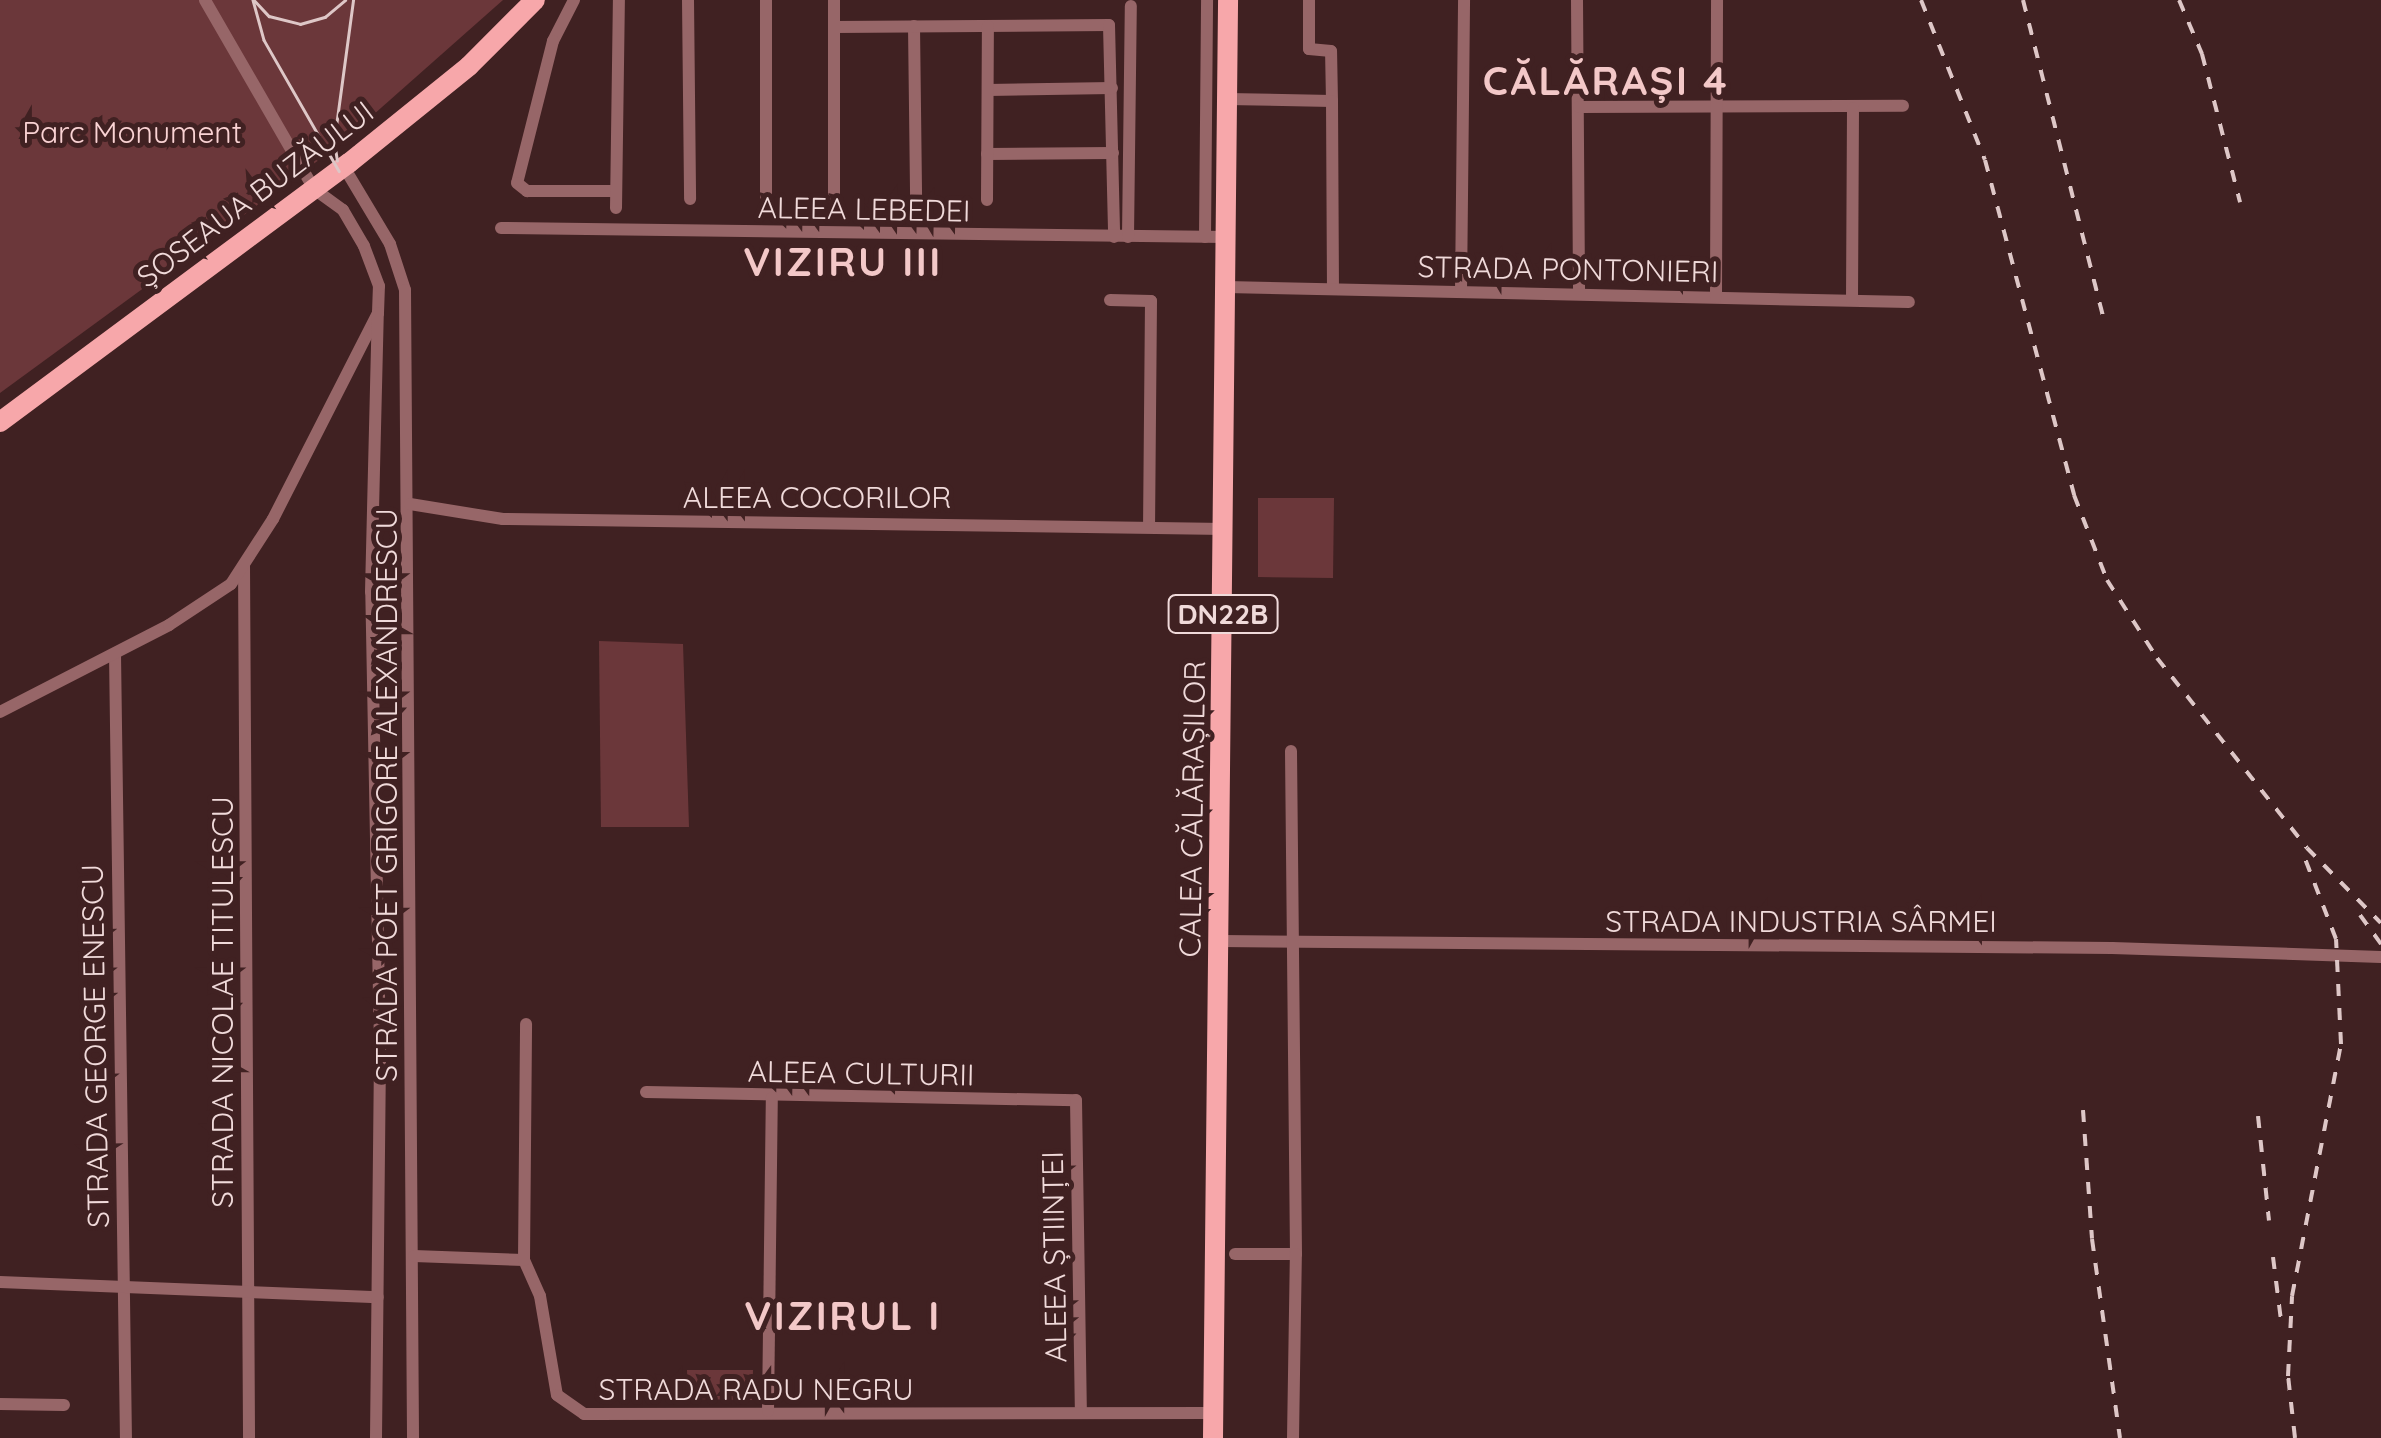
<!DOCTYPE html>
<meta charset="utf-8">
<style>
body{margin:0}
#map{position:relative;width:2381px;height:1438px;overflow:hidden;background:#402122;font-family:Quicksand,sans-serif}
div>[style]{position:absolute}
.green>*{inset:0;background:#6b373a}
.minor>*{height:12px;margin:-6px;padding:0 6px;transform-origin:6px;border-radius:6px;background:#976668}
.primary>*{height:20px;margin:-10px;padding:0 10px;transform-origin:10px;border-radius:10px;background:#f7a7aa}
.tram>*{height:2.5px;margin:-1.25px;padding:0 1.25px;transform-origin:1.25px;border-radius:1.25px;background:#dec7c7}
.rail>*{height:4px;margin-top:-2px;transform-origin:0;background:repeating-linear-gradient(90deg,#dec7c7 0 12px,transparent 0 24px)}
span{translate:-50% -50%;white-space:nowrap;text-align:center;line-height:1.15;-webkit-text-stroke:10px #402122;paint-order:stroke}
.shield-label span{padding:2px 8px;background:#402122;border:2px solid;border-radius:8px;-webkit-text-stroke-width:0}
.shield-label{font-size:28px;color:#f0dada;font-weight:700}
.park-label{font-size:30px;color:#fad3d4}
.street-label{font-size:30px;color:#f0dada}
.district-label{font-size:40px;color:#f3c8c8;font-weight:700;letter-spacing:2.5px}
</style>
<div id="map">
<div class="green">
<div style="clip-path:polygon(0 0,503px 0,338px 146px,0 393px)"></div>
<div style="clip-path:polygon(1258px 498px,1334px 498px,1333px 578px,1258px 577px)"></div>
<div style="clip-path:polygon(599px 641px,683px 644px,689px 827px,601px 827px)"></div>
<div style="clip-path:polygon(687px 1370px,753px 1370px,752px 1400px,688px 1399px)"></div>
</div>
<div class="minor">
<div style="left:574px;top:0;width:46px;rotate:117.1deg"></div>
<div style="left:553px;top:41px;width:146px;rotate:104.2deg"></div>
<div style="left:517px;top:183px;width:13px;rotate:39deg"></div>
<div style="left:527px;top:191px;width:89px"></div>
<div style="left:688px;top:0;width:199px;rotate:89.4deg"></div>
<div style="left:1577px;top:0;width:294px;rotate:89.6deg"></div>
<div style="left:914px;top:26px;width:172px;rotate:89.3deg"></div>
<div style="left:835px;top:27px;width:274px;rotate:-0.4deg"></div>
<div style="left:1109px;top:25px;width:212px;rotate:88.6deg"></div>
<div style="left:988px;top:90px;width:124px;rotate:-0.9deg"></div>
<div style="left:1227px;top:99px;width:105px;rotate:1.1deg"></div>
<div style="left:1332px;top:101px;width:50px;rotate:-91.1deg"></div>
<div style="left:1331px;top:51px;width:22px;rotate:-175deg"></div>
<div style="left:1309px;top:49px;width:49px;rotate:-90deg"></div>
<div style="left:1332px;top:101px;width:188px;rotate:89.7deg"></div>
<div style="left:1579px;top:107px;width:324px;rotate:-0.2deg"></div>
<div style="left:987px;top:154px;width:126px;rotate:-0.5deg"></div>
<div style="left:344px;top:167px;width:90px;rotate:59.1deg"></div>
<div style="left:390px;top:244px;width:48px;rotate:71.9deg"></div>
<div style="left:405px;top:290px;width:1148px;rotate:89.6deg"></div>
<div style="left:766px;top:196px;width:196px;rotate:-90deg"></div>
<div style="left:834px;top:198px;width:198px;rotate:-90deg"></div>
<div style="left:987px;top:200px;width:174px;rotate:-89.7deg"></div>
<div style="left:616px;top:208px;width:208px;rotate:-89.2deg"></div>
<div style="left:501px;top:228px;width:725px;rotate:0.71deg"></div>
<div style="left:1128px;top:237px;width:231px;rotate:-89.3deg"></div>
<div style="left:1205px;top:237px;width:237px;rotate:-89.5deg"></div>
<div style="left:1226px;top:287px;width:683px;rotate:1.26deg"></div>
<div style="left:1461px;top:292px;width:292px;rotate:-89.4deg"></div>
<div style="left:1716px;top:297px;width:297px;rotate:-89.8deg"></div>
<div style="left:1110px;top:300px;width:41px;rotate:1.4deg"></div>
<div style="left:1151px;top:301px;width:226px;rotate:90.5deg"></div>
<div style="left:1852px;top:300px;width:192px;rotate:-89.7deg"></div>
<div style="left:410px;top:504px;width:94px;rotate:9.2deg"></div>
<div style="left:503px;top:519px;width:722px;rotate:0.79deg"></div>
<div style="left:244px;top:565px;width:873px;rotate:89.67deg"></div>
<div style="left:115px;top:654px;width:784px;rotate:89.2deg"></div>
<div style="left:0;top:712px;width:190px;rotate:-27.2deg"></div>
<div style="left:169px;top:625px;width:74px;rotate:-33.5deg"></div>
<div style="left:231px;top:584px;width:77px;rotate:-57.1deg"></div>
<div style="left:273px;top:519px;width:231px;rotate:-63deg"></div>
<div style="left:378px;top:313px;width:27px;rotate:-88deg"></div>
<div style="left:379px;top:286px;width:43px;rotate:-110.6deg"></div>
<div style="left:364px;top:246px;width:42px;rotate:-120.3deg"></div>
<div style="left:343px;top:210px;width:36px;rotate:-144deg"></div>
<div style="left:314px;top:189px;width:218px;rotate:-120deg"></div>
<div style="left:1221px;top:941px;width:891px;rotate:0.45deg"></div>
<div style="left:2112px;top:948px;width:269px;rotate:1.9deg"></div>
<div style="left:646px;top:1092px;width:430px;rotate:1.1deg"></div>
<div style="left:1076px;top:1100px;width:313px;rotate:89.1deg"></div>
<div style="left:1235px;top:1254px;width:61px"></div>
<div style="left:1296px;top:1254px;width:503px;rotate:-90.57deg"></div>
<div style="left:414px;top:1256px;width:110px;rotate:2.1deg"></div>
<div style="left:524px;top:1260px;width:39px;rotate:66deg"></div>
<div style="left:540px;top:1296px;width:100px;rotate:80.3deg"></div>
<div style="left:557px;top:1395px;width:33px;rotate:35deg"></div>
<div style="left:584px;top:1414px;width:630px;rotate:-0.09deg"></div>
<div style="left:524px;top:1260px;width:236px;rotate:-89.5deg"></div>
<div style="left:0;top:1282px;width:378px;rotate:2.3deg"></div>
<div style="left:0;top:1404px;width:64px;rotate:0.9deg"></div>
<div style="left:768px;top:1411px;width:313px;rotate:-89.3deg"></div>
<div style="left:376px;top:1438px;width:391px;rotate:-89.4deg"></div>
<div style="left:380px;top:1047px;width:455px;rotate:-91.1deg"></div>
<div style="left:371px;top:592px;width:279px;rotate:-88.6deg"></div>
<div style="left:1293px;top:1438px;width:184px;rotate:-89.1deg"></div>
</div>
<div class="primary">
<div style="left:0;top:422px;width:435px;rotate:-36.6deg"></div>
<div style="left:349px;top:163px;width:154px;rotate:-38.9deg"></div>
<div style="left:469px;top:66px;width:93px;rotate:-45deg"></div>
<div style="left:1213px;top:1438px;width:1438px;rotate:-89.4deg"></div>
</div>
<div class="tram">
<div style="left:253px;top:0;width:41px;rotate:74.6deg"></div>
<div style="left:264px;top:40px;width:151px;rotate:60.2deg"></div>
<div style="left:254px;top:0;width:22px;rotate:47deg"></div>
<div style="left:269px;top:16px;width:32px;rotate:14deg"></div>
<div style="left:300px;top:24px;width:26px;rotate:-16deg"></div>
<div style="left:325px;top:17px;width:26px;rotate:-40deg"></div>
<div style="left:337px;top:161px;width:20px;rotate:-99deg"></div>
<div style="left:334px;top:141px;width:142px;rotate:-82.3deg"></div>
</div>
<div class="rail">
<div style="left:1921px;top:0;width:172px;rotate:68.2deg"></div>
<div style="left:1985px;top:160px;width:347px;rotate:75.1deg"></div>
<div style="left:2074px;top:495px;width:91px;rotate:68.8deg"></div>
<div style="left:2107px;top:580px;width:93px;rotate:57.3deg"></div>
<div style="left:2157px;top:658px;width:242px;rotate:51.7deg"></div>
<div style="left:2307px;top:848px;width:105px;rotate:45.4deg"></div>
<div style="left:2023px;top:0;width:330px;rotate:75.8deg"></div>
<div style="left:2179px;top:0;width:59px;rotate:66.9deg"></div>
<div style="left:2202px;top:54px;width:153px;rotate:75.6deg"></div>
<div style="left:2360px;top:915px;width:36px;rotate:54deg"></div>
<div style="left:2083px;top:1110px;width:129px;rotate:86deg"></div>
<div style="left:2092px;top:1239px;width:201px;rotate:82deg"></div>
<div style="left:2258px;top:1116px;width:105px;rotate:84deg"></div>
<div style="left:2273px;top:1257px;width:64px;rotate:82.8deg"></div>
<div style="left:2295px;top:1438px;width:62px;rotate:-96.4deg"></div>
<div style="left:2288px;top:1376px;width:80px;rotate:-87.1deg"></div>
<div style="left:2292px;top:1296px;width:257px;rotate:-79deg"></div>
<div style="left:2341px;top:1044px;width:105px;rotate:-92.7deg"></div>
<div style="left:2336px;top:939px;width:89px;rotate:-111.1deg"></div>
</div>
<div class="shield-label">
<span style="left:1223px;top:614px">DN22B</span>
</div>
<div class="park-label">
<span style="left:132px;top:132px">Parc Monument</span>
</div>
<div class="street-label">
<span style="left:255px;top:194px;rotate:-37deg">ȘOSEAUA BUZĂULUI</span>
<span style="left:864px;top:209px;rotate:1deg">ALEEA LEBEDEI</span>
<span style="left:1568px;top:269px;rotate:1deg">STRADA PONTONIERI</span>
<span style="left:817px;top:497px">ALEEA COCORILOR</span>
<span style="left:386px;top:795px;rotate:-90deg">STRADA POET GRIGORE ALEXANDRESCU</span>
<span style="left:1192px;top:809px;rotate:-89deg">CALEA CĂLĂRAȘILOR</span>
<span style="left:1801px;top:921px">STRADA INDUSTRIA SÂRMEI</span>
<span style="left:222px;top:1002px;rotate:-90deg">STRADA NICOLAE TITULESCU</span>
<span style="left:95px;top:1046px;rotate:-91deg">STRADA GEORGE ENESCU</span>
<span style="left:861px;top:1073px;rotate:1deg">ALEEA CULTURII</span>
<span style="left:1054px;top:1257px;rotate:-91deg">ALEEA ȘTIINȚEI</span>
<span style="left:756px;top:1389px">STRADA RADU NEGRU</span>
</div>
<div class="district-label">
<span style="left:1606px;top:80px">CĂLĂRAȘI 4</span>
<span style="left:843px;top:261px">VIZIRU III</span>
<span style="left:843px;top:1315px">VIZIRUL I</span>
</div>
</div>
